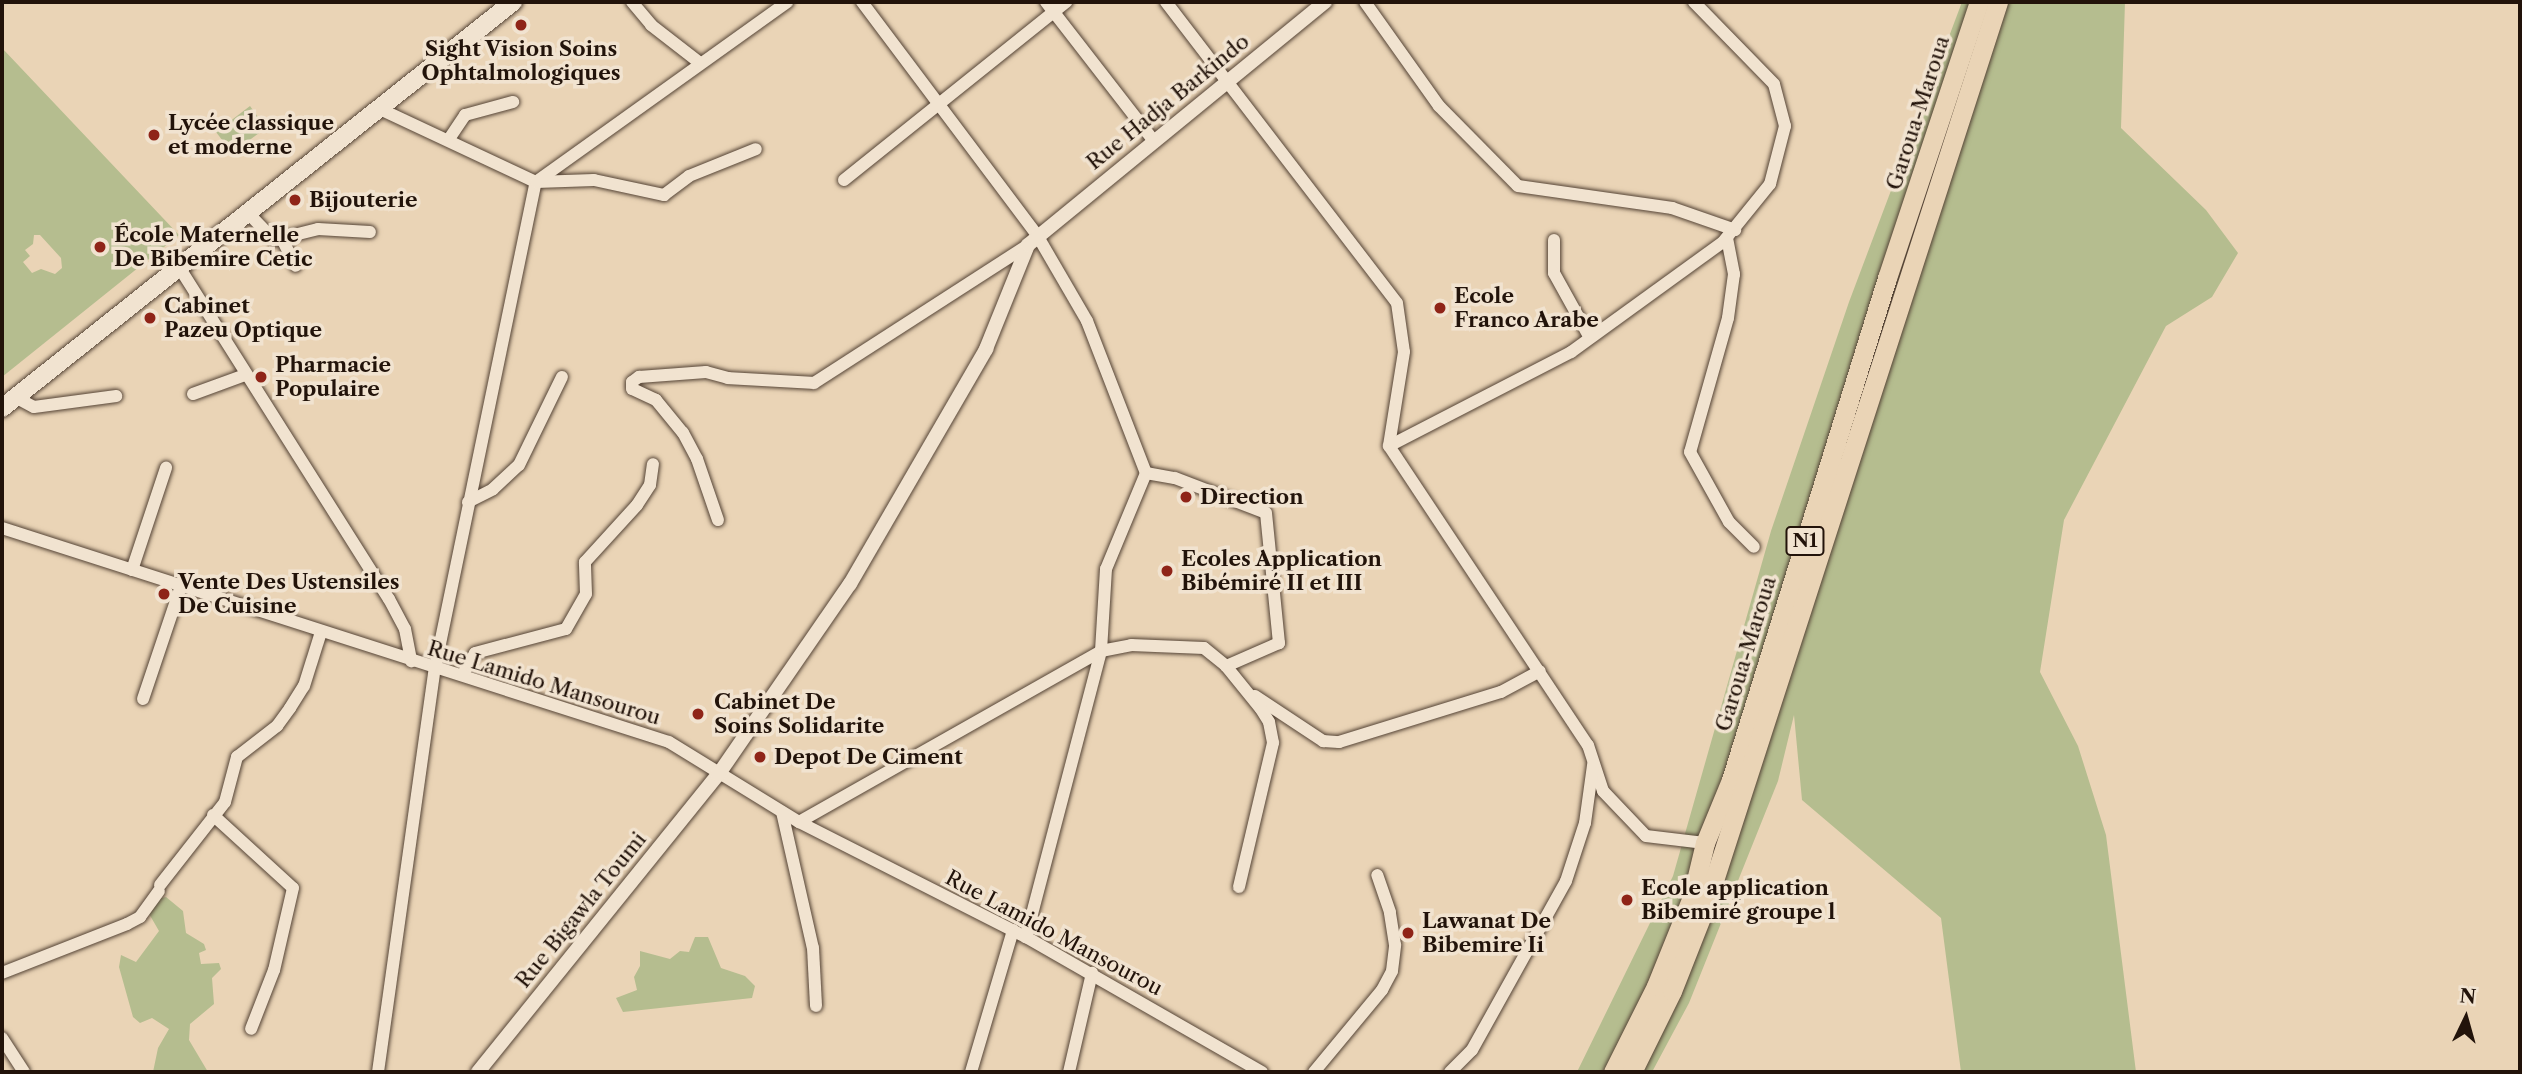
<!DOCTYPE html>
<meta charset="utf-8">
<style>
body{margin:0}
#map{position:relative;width:2522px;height:1074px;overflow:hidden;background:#ead4b6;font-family:"Libre Caslon Text",serif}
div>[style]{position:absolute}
.green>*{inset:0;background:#b5bd8f}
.stream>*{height:3.5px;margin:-1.75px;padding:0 1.75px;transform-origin:1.75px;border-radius:1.75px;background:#9bb6b8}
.roads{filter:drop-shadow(0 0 2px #544335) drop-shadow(0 0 2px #544335)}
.minor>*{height:12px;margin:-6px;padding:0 6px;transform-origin:6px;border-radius:6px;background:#f1e3d0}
.tertiary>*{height:14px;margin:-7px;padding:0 7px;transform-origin:7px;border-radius:7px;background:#f1e3d0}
.secondary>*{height:18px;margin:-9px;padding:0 9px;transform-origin:9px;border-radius:9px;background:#f1e3d0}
.trunk>*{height:19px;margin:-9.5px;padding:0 9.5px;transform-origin:9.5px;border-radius:9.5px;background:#ead4b6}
.dots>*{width:19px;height:19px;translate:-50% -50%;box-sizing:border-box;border:4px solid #f1e3d0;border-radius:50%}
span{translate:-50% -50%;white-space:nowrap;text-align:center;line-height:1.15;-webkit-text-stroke:7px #f1e3d0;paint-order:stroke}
.shield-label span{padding:2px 5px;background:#f1e3d0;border:2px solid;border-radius:5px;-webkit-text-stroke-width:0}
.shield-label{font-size:19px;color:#22130a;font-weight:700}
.poi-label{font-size:21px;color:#22130a;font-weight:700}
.left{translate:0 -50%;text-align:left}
.street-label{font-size:21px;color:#22130a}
.frame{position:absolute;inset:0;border:4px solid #22130a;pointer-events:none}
.north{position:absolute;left:2431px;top:983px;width:70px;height:70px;-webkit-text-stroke:5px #f1e3d0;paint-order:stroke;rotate:5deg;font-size:19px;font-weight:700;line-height:28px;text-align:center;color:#22130a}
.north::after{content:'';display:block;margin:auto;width:24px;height:32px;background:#22130a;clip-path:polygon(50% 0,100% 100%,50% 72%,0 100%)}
</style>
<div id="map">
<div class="green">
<div style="clip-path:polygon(1962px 2px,2125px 2px,2121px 128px,2206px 210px,2238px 253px,2212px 297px,2166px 326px,2064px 520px,2040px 672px,2078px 746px,2106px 835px,2136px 1072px,1961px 1072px,1941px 918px,1802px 800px,1794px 715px,1778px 781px,1689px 1003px,1652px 1072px,1577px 1072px,1673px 876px,1771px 531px,1849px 302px)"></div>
<div style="clip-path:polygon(evenodd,2px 48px,179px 235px,2px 377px,2px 48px,34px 235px,40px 235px,61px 258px,62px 268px,55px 274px,41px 269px,32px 273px,23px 262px,30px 256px,25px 250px,33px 244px,34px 235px)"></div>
<div style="clip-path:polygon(250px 106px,266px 128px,232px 153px,216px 132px)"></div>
<div style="clip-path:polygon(166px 897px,183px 911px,186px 933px,204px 944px,206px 950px,199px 953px,201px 964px,219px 963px,221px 969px,212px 978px,214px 1004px,190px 1024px,189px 1040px,208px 1072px,153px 1072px,158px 1048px,169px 1029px,152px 1018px,140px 1023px,133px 1017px,119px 967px,121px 955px,136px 962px,159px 931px,148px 912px,154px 900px)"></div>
<div style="clip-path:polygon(695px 937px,708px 937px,721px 968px,745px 976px,755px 986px,752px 998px,623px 1012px,616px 998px,637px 990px,634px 977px,640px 966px,640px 951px,670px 959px,680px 951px,689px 952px)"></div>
</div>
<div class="stream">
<div style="left:2px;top:1070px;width:2px;rotate:63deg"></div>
</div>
<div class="roads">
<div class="minor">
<div style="left:632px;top:2px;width:30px;rotate:50deg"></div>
<div style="left:651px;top:25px;width:62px;rotate:37.8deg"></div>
<div style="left:862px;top:2px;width:291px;rotate:53.1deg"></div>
<div style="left:1037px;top:235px;width:99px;rotate:59.8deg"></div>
<div style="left:1087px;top:321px;width:163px;rotate:68.8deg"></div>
<div style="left:1146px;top:473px;width:104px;rotate:112.6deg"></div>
<div style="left:1106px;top:569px;width:82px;rotate:93.5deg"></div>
<div style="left:1101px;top:651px;width:296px;rotate:104.7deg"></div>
<div style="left:1046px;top:2px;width:175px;rotate:52.2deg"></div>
<div style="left:1166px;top:2px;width:379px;rotate:52.5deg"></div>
<div style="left:1397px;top:303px;width:49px;rotate:81.9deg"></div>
<div style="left:1404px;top:352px;width:95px;rotate:99.1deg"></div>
<div style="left:1389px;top:446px;width:359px;rotate:56.4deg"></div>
<div style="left:1588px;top:745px;width:48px;rotate:71.9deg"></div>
<div style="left:1603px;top:791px;width:62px;rotate:46.3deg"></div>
<div style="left:1646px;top:836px;width:59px;rotate:6.8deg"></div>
<div style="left:1365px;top:2px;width:128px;rotate:54.6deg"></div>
<div style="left:1439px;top:106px;width:112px;rotate:45.4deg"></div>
<div style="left:1518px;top:186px;width:156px;rotate:8.1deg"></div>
<div style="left:1672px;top:208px;width:67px;rotate:19.2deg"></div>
<div style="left:380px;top:109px;width:172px;rotate:25.1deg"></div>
<div style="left:536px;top:182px;width:58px;rotate:-2deg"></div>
<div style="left:594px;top:180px;width:72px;rotate:12.1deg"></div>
<div style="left:664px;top:195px;width:31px;rotate:-37deg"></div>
<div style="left:689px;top:176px;width:72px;rotate:-21.9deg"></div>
<div style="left:449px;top:139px;width:29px;rotate:-56deg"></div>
<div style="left:465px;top:115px;width:50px;rotate:-15.2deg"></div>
<div style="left:844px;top:180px;width:285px;rotate:-38.7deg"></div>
<div style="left:248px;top:213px;width:37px;rotate:46deg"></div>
<div style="left:274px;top:240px;width:45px;rotate:-14deg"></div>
<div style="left:318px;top:229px;width:52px;rotate:3.3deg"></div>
<div style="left:1727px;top:238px;width:37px;rotate:79deg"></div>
<div style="left:1734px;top:274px;width:44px;rotate:97.8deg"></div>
<div style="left:1728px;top:318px;width:139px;rotate:105.8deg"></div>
<div style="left:1690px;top:452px;width:80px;rotate:60.9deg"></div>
<div style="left:1729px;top:522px;width:35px;rotate:45deg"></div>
<div style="left:282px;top:239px;width:30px;rotate:63deg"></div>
<div style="left:1554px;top:240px;width:33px;rotate:90deg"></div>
<div style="left:1554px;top:273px;width:74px;rotate:61deg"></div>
<div style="left:179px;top:267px;width:393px;rotate:57.7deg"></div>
<div style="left:389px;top:599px;width:34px;rotate:62deg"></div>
<div style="left:405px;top:629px;width:33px;rotate:79deg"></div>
<div style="left:193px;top:394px;width:55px;rotate:-20.1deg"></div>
<div style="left:15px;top:397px;width:21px;rotate:28deg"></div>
<div style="left:34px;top:407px;width:83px;rotate:-7.6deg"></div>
<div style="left:1389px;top:446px;width:205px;rotate:-27.3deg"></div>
<div style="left:1571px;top:352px;width:188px;rotate:-35.9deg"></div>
<div style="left:1723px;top:242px;width:75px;rotate:-51deg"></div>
<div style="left:1770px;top:184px;width:60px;rotate:-75.5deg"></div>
<div style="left:1785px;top:126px;width:43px;rotate:-104.7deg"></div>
<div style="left:1774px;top:84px;width:115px;rotate:-134.3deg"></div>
<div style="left:1146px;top:473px;width:29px;rotate:10deg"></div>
<div style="left:1175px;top:478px;width:97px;rotate:21deg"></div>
<div style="left:1266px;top:513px;width:131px;rotate:84.3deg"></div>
<div style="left:1279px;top:643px;width:58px;rotate:156.5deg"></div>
<div style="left:468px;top:502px;width:28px;rotate:-27deg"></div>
<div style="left:493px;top:489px;width:35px;rotate:-43deg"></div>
<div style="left:519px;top:465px;width:98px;rotate:-64deg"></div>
<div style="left:718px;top:520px;width:65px;rotate:-109deg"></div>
<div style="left:697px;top:459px;width:30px;rotate:-118deg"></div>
<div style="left:683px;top:433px;width:43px;rotate:-129.3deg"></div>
<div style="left:656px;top:400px;width:26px;rotate:-155deg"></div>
<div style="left:632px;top:389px;width:7px;rotate:-90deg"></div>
<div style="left:632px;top:382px;width:9px;rotate:-36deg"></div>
<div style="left:639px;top:377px;width:67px;rotate:-4.3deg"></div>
<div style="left:706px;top:372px;width:23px;rotate:15deg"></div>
<div style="left:728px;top:378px;width:86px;rotate:3.3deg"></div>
<div style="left:814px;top:383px;width:255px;rotate:-32.8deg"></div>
<div style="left:2px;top:528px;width:700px;rotate:17.79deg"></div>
<div style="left:669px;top:742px;width:153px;rotate:31.6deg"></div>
<div style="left:799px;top:822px;width:254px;rotate:26.9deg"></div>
<div style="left:1026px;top:937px;width:272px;rotate:29.8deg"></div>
<div style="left:132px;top:570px;width:108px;rotate:-71.6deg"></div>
<div style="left:463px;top:674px;width:24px;rotate:-60deg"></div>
<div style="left:475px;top:653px;width:94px;rotate:-14.8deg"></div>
<div style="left:566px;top:629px;width:40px;rotate:-60.3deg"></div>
<div style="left:586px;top:594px;width:32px;rotate:-92deg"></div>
<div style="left:585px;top:562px;width:77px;rotate:-47.6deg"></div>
<div style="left:637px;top:505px;width:24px;rotate:-57deg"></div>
<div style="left:650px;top:485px;width:21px;rotate:-82deg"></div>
<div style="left:1255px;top:696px;width:82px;rotate:33.5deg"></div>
<div style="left:1323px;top:741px;width:16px;rotate:4deg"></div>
<div style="left:1339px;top:742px;width:170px;rotate:-17.2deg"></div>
<div style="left:1501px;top:692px;width:44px;rotate:-28.3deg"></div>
<div style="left:143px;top:699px;width:119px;rotate:-71.4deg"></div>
<div style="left:782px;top:812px;width:139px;rotate:77.2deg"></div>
<div style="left:813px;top:948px;width:58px;rotate:87deg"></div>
<div style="left:213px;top:815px;width:108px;rotate:42.4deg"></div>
<div style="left:293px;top:888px;width:84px;rotate:103deg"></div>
<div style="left:274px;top:970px;width:63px;rotate:111.3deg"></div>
<div style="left:799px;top:822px;width:347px;rotate:-29.5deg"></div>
<div style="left:1101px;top:651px;width:31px;rotate:-11deg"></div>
<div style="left:1131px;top:645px;width:73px;rotate:2.4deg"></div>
<div style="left:1204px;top:648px;width:28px;rotate:39deg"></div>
<div style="left:1226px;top:666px;width:55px;rotate:50.9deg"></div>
<div style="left:1261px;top:709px;width:15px;rotate:58deg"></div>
<div style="left:1269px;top:722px;width:21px;rotate:79deg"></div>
<div style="left:1273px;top:743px;width:148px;rotate:103.3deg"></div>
<div style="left:160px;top:885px;width:105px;rotate:-51.9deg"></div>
<div style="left:225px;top:802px;width:47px;rotate:-75.1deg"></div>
<div style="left:237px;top:757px;width:51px;rotate:-37.8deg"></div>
<div style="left:277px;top:726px;width:22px;rotate:-54deg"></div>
<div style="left:290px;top:708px;width:26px;rotate:-58deg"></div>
<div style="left:304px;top:686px;width:57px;rotate:-72.5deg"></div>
<div style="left:2px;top:973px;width:134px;rotate:-21.4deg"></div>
<div style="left:127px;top:924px;width:15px;rotate:-28deg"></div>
<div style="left:140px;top:917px;width:32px;rotate:-54deg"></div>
<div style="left:2px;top:1038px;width:40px;rotate:57.1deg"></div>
<div style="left:378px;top:1072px;width:408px;rotate:-82deg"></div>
<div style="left:435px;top:668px;width:496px;rotate:-78.3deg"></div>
<div style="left:536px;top:182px;width:309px;rotate:-35.6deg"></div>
<div style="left:971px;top:1072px;width:148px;rotate:-73.5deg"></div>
<div style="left:1069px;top:1072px;width:102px;rotate:-76.9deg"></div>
<div style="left:1314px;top:1072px;width:107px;rotate:-50.3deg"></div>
<div style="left:1382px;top:990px;width:21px;rotate:-62deg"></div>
<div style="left:1392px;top:971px;width:26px;rotate:-83deg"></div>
<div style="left:1395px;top:945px;width:33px;rotate:-99deg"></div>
<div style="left:1390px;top:912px;width:39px;rotate:-109deg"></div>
<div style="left:1450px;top:1072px;width:31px;rotate:-45deg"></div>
<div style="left:1472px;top:1050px;width:193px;rotate:-60.9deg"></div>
<div style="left:1566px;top:881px;width:61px;rotate:-71.9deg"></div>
<div style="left:1585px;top:823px;width:59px;rotate:-82.1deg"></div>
</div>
<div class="tertiary">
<div style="left:478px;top:1072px;width:382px;rotate:-51.1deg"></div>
<div style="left:718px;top:775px;width:232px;rotate:-55.4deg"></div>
<div style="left:850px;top:584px;width:272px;rotate:-59.9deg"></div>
<div style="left:986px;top:349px;width:112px;rotate:-68deg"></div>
<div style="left:1028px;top:245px;width:384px;rotate:-39.3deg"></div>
</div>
<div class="secondary">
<div style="left:2px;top:408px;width:653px;rotate:-38.47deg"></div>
</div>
<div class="trunk">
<div style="left:1613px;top:1072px;width:96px;rotate:-63.4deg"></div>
<div style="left:1656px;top:986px;width:96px;rotate:-68deg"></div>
<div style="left:1692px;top:897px;width:56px;rotate:-76.5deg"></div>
<div style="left:1705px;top:843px;width:68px;rotate:-67.6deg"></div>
<div style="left:1731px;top:780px;width:526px;rotate:-72.74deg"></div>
<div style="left:1887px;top:278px;width:291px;rotate:-71.6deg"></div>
<div style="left:1632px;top:1072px;width:90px;rotate:-63.7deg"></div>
<div style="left:1672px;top:991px;width:96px;rotate:-68.5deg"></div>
<div style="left:1707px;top:902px;width:946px;rotate:-72.08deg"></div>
</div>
</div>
<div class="dots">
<div style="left:521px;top:25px;background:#8f2418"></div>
<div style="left:154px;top:135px;background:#8f2418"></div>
<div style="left:295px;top:200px;background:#8f2418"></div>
<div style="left:100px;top:247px;background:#8f2418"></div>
<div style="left:1440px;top:308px;background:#8f2418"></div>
<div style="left:150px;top:318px;background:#8f2418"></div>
<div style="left:261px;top:377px;background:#8f2418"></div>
<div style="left:1186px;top:497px;background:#8f2418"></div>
<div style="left:1167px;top:571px;background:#8f2418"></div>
<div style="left:164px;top:594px;background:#8f2418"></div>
<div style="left:698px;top:714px;background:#8f2418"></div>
<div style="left:760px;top:757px;background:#8f2418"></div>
<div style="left:1627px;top:900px;background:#8f2418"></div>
<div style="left:1408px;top:933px;background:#8f2418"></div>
</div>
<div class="shield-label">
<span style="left:1805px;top:541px">N1</span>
</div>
<div class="poi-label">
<span style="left:521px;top:61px">Sight Vision Soins<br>Ophtalmologiques</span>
<span class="left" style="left:168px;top:135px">Lycée classique<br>et moderne</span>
<span class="left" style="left:309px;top:200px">Bijouterie</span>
<span class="left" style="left:114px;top:247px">École Maternelle<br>De Bibemire Cetic</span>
<span class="left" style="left:1454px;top:308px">Ecole<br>Franco Arabe</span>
<span class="left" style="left:164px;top:318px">Cabinet<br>Pazeu Optique</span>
<span class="left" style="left:275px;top:377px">Pharmacie<br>Populaire</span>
<span class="left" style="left:1200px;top:497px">Direction</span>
<span class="left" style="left:1181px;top:571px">Ecoles Application<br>Bibémiré II et III</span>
<span class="left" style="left:178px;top:594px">Vente Des Ustensiles<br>De Cuisine</span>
<span class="left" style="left:714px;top:714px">Cabinet De<br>Soins Solidarite</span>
<span class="left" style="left:774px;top:757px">Depot De Ciment</span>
<span class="left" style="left:1641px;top:900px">Ecole application<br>Bibemiré groupe l</span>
<span class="left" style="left:1422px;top:933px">Lawanat De<br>Bibemire Ii</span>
</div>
<div class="street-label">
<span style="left:1168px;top:102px;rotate:-39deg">Rue Hadja Barkindo</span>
<span style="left:1918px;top:113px;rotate:-72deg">Garoua-Maroua</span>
<span style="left:1746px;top:654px;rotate:-73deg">Garoua-Maroua</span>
<span style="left:544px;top:683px;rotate:17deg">Rue Lamido Mansourou</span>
<span style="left:581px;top:910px;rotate:-51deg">Rue Bigawla Toumi</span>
<span style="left:1054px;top:933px;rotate:28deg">Rue Lamido Mansourou</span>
</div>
<div class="frame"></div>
<div class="north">N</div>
</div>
